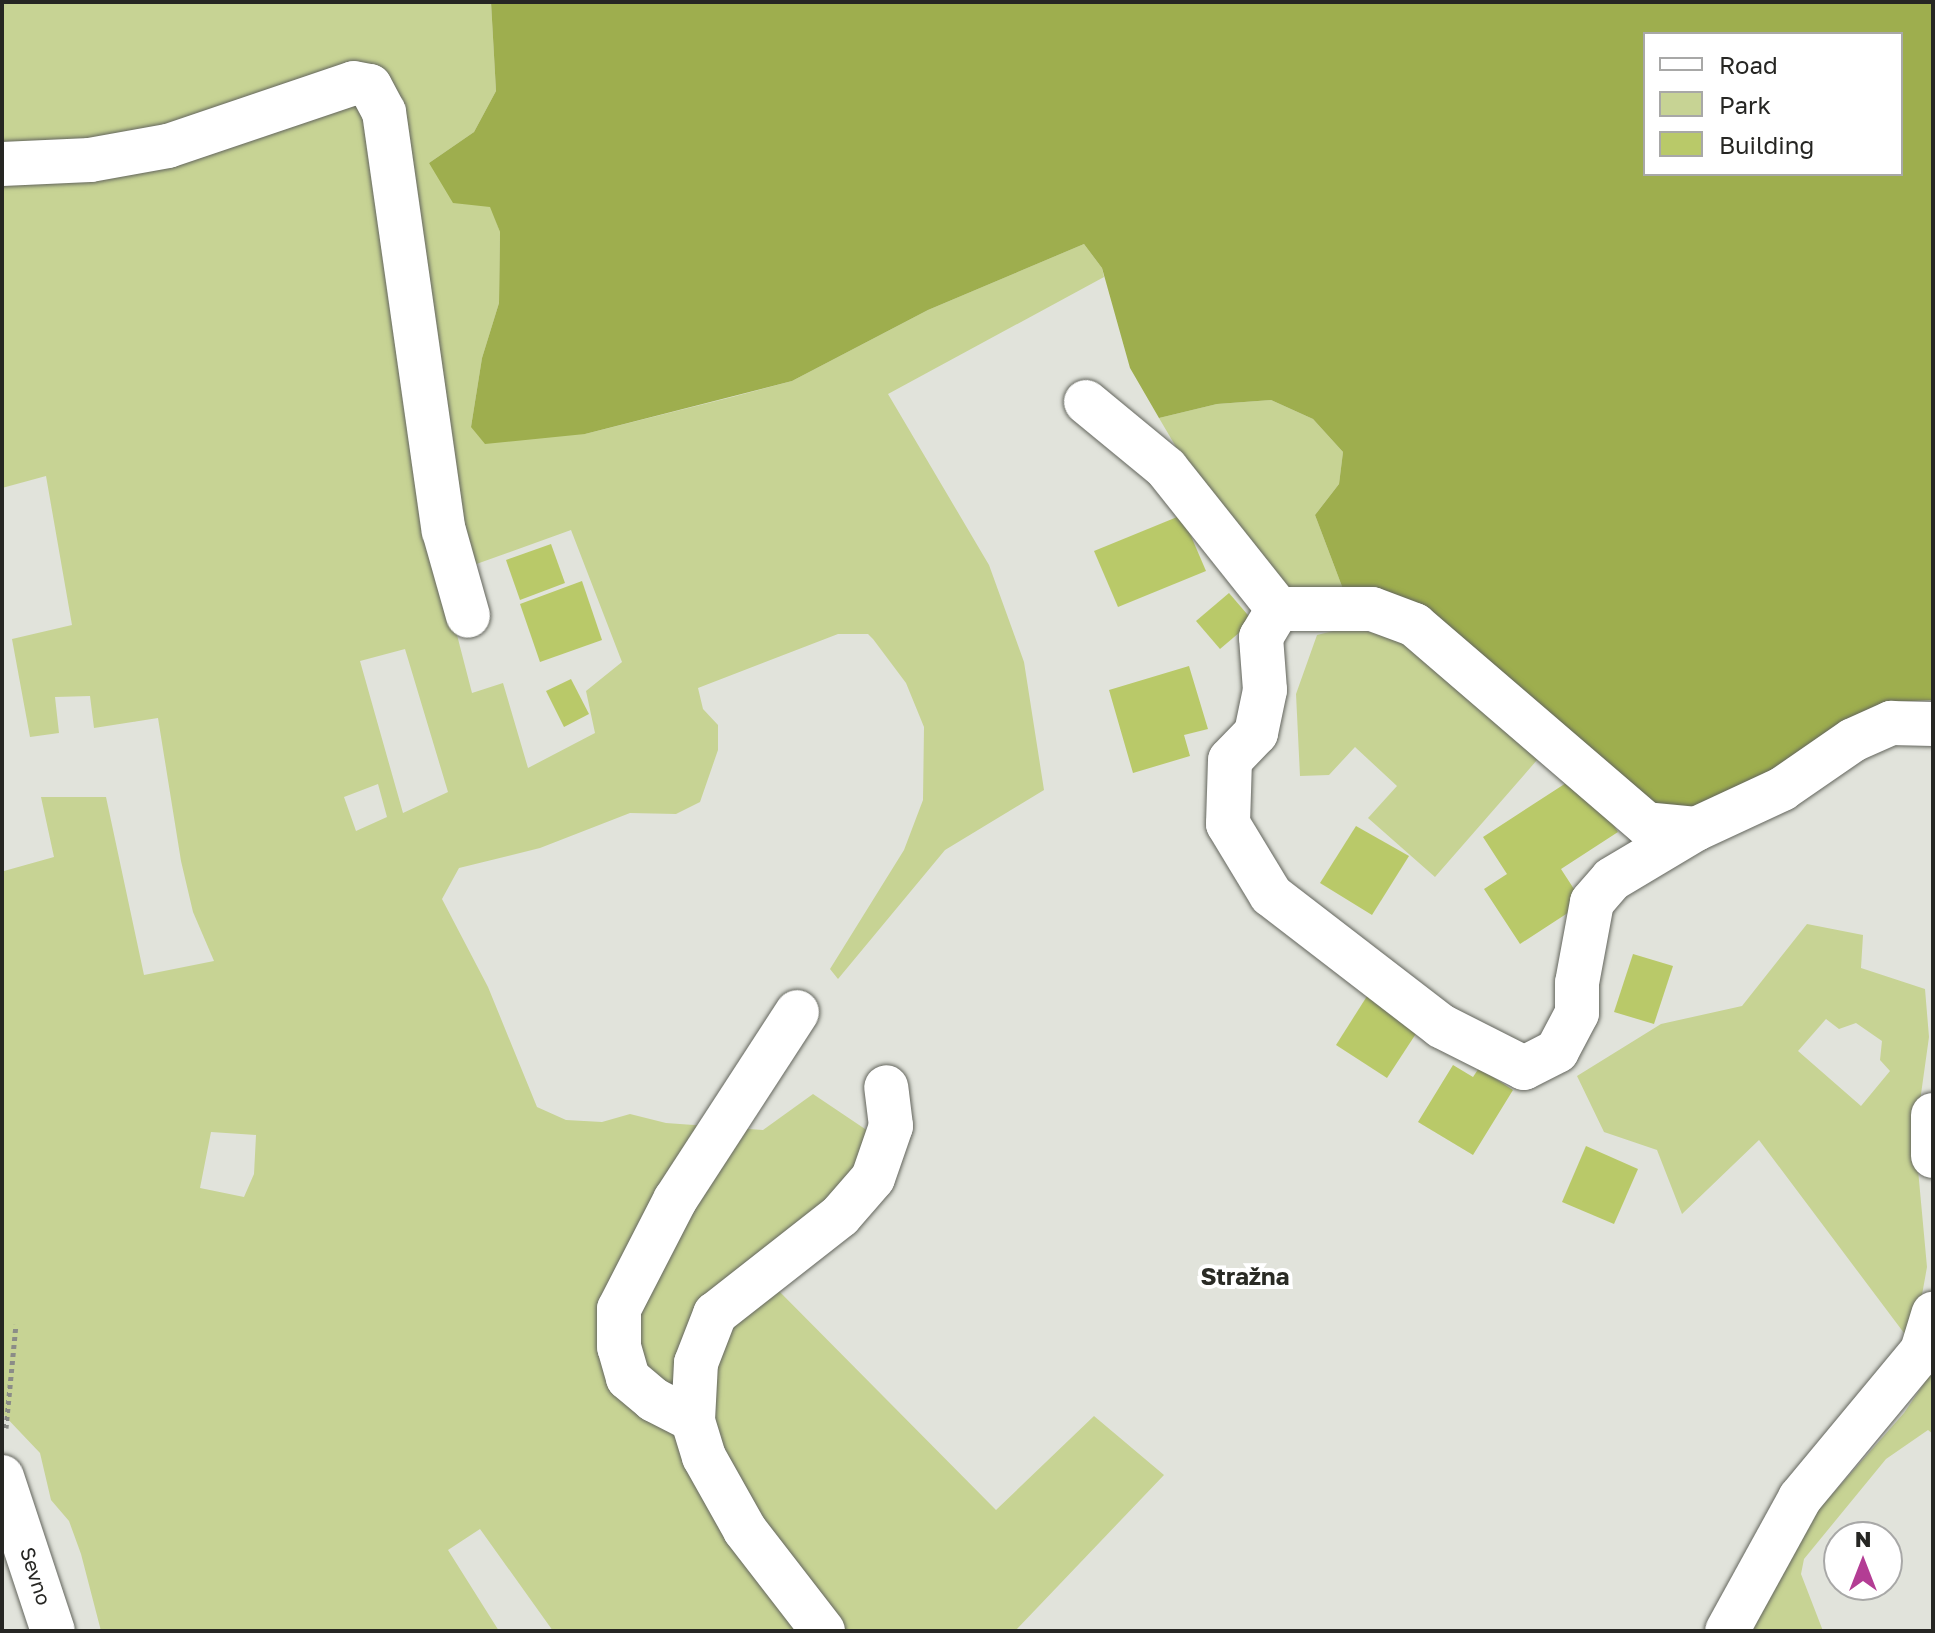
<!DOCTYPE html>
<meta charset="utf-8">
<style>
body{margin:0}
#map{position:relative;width:1935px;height:1633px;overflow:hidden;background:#e1e3db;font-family:"Golos Text",sans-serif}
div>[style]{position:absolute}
.green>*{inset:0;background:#c7d394}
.forest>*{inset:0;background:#9eae4e}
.building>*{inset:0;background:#b9c969}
.path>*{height:5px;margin-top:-2.5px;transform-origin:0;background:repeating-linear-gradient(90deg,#8b8c87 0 4px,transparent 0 8px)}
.roads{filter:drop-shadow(0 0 2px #63655d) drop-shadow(0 0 2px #63655d)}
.minor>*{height:44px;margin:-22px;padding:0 22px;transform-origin:22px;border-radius:22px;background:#fff}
span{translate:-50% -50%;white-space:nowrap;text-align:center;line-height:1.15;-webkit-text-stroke:8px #fff;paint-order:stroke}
.street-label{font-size:20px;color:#262623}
.quarter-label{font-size:24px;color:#2a2b25;font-weight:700}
.frame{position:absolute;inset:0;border:4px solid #262623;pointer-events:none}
.legend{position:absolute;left:1643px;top:32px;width:260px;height:144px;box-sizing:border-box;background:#fff;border:2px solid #a8a8a7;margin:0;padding:10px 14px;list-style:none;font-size:24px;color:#262623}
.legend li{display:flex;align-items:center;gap:16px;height:40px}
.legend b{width:40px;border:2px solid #a8a8a7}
.north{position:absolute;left:1823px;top:1521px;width:80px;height:80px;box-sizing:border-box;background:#fff;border:2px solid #a8a8a7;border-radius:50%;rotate:0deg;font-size:22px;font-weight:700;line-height:32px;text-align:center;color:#262623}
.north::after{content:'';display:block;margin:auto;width:28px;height:36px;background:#b33d94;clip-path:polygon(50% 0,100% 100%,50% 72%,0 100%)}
</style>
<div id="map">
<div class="green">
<div style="clip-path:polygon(evenodd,2px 2px,491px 2px,496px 91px,474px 132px,429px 163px,491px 207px,500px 232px,499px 303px,482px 358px,471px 427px,585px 434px,732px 397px,792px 381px,928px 310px,1084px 244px,1102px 268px,1104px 277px,888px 394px,989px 565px,1024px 662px,1044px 790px,945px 850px,838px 979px,830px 969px,904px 850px,923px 800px,924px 727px,906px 683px,873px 639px,868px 634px,838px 634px,698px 688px,703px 709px,718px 725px,718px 750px,700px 802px,676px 814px,630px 813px,540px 848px,459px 868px,442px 899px,488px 987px,537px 1107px,566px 1120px,602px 1122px,630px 1114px,666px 1123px,763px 1130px,813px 1094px,868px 1131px,871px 1155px,687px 1382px,810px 1631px,553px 1631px,480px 1529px,448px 1550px,499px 1631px,101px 1631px,81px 1554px,69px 1521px,51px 1500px,40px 1453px,2px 1413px,2px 866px,4px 871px,54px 857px,41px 797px,106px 797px,144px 975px,214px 961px,193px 912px,181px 861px,158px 718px,94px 728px,90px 696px,55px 697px,59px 733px,30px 737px,12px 639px,72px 625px,46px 476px,2px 488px,2px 175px,359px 96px,450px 608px,472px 693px,503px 683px,528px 768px,595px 733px,586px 691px,622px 662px,571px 530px,468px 567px,390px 87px,2px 156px,2px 2px,405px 649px,448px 792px,403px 813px,360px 661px,405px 649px,2px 2px,378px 784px,387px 817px,356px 831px,344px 797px,378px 784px,2px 2px,211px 1132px,256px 1135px,254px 1174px,244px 1197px,200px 1188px,211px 1132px)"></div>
<div style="clip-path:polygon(1271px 400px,1313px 419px,1343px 452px,1339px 484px,1315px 515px,1346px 597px,1281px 586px,1186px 464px,1159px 418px,1217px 404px)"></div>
<div style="clip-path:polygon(1349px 627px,1419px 644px,1544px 752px,1435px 877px,1368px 818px,1397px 786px,1355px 747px,1329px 775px,1300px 776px,1296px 694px,1317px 635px)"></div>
<div style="clip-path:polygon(evenodd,1807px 924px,1863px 935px,1861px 968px,1925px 989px,1929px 1037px,1915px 1137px,1927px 1267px,1913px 1345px,1759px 1140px,1682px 1214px,1657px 1150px,1604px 1132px,1577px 1076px,1661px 1024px,1742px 1006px,1807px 924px,1826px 1019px,1839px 1029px,1856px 1023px,1882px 1041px,1880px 1060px,1890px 1071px,1861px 1106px,1798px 1051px,1826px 1019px)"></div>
<div style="clip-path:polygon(770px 1282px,996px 1510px,1094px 1416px,1164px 1475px,1015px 1631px,839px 1631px,818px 1609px,710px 1431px,719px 1343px)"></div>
<div style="clip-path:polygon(1933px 1370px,1933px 1434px,1928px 1430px,1886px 1459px,1804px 1559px,1801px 1574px,1823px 1631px,1745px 1631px,1806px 1524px,1904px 1413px)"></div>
</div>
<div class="forest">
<div style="clip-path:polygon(evenodd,491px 2px,1933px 2px,1933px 700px,1890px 702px,1731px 806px,1662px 810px,1346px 597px,1315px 515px,1339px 484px,1343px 452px,1313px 419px,1271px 400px,1217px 404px,1159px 418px,1130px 368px,1102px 268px,1084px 244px,928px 310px,792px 381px,585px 434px,485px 444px,471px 427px,482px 358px,499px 303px,500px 232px,490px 207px,453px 203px,429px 163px,474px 132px,496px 91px,491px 2px,1645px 34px,1901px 34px,1901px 174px,1645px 174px,1645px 34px)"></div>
</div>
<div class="building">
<div style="clip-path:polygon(1182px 515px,1206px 571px,1118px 607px,1094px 551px)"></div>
<div style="clip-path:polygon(551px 544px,565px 583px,520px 600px,506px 560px)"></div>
<div style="clip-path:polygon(582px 581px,602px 640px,540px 662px,520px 604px)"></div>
<div style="clip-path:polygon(1229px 593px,1253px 621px,1220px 649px,1196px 621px)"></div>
<div style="clip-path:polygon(1189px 666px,1208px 729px,1184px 735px,1190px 756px,1133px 773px,1109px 690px)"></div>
<div style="clip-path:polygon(571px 679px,589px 714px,564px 727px,546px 691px)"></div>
<div style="clip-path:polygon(1580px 774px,1618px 832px,1561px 869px,1583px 903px,1520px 944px,1484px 889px,1507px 874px,1483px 837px)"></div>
<div style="clip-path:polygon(1356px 826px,1409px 856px,1372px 915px,1320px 883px)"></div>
<div style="clip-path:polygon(1633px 954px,1673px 966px,1654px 1024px,1614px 1012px)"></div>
<div style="clip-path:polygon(1369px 993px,1421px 1026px,1387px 1078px,1336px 1045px)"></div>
<div style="clip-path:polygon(1453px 1065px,1473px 1077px,1479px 1068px,1513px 1090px,1473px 1155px,1418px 1122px)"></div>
<div style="clip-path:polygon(1586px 1146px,1638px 1169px,1614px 1224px,1562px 1202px)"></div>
</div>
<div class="path">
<div style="left:6px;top:1428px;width:104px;rotate:-84.5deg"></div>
</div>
<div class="roads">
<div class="minor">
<div style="left:2px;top:164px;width:88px;rotate:-2.6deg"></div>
<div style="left:90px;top:160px;width:79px;rotate:-10.2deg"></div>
<div style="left:168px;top:146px;width:196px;rotate:-18.7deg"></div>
<div style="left:354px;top:83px;width:16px;rotate:11deg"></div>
<div style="left:370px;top:86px;width:30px;rotate:62deg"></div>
<div style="left:384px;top:112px;width:423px;rotate:81.9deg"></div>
<div style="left:444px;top:531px;width:88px;rotate:74.2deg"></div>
<div style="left:1086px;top:402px;width:104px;rotate:39.5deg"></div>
<div style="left:1166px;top:468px;width:180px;rotate:51.5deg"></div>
<div style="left:1696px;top:829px;width:50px;rotate:-174.3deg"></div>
<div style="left:1646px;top:824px;width:305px;rotate:-139.3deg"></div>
<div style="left:1415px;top:625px;width:46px;rotate:-159.6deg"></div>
<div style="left:1372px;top:609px;width:94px;rotate:180deg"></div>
<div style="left:1278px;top:609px;width:33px;rotate:121deg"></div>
<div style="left:1261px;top:637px;width:53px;rotate:85.7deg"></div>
<div style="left:1265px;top:690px;width:44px;rotate:101.8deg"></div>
<div style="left:1256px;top:733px;width:37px;rotate:134deg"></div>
<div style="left:1230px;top:760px;width:64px;rotate:91.8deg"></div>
<div style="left:1228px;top:824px;width:83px;rotate:58.8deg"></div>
<div style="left:1271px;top:895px;width:215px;rotate:37.6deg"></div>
<div style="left:1441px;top:1026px;width:93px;rotate:26.8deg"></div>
<div style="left:1524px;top:1068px;width:37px;rotate:-27deg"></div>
<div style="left:1557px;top:1051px;width:43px;rotate:-62.2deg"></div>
<div style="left:1577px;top:1013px;width:30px;rotate:-90deg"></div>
<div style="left:1577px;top:983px;width:82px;rotate:-79.5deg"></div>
<div style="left:1592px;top:902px;width:30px;rotate:-49deg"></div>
<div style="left:1612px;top:879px;width:98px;rotate:-30.8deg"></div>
<div style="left:1696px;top:829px;width:95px;rotate:-24.9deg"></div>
<div style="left:1782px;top:789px;width:86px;rotate:-34.6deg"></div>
<div style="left:1853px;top:740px;width:42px;rotate:-24.1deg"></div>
<div style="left:1891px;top:723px;width:42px;rotate:1.4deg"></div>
<div style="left:1933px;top:1115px;width:41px;rotate:90deg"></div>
<div style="left:693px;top:1420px;width:44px;rotate:-152.9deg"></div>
<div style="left:654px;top:1400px;width:34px;rotate:-140deg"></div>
<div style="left:628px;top:1378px;width:32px;rotate:-106deg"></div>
<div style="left:619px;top:1347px;width:38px;rotate:-90deg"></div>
<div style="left:619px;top:1309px;width:123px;rotate:-62.8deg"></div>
<div style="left:675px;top:1200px;width:224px;rotate:-57deg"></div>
<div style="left:2px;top:1477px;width:162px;rotate:71.7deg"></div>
<div style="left:823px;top:1631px;width:128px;rotate:-127.7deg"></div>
<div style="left:745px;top:1530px;width:84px;rotate:-119.3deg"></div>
<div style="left:704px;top:1457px;width:39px;rotate:-107deg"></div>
<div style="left:693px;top:1420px;width:57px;rotate:-87deg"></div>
<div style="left:696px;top:1363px;width:53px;rotate:-68.8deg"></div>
<div style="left:715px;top:1314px;width:159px;rotate:-38.1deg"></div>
<div style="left:840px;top:1216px;width:50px;rotate:-49deg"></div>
<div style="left:873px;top:1178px;width:55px;rotate:-70.9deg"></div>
<div style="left:891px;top:1126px;width:39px;rotate:-97deg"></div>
<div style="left:1727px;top:1631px;width:152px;rotate:-61.2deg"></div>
<div style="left:1800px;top:1498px;width:191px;rotate:-50.3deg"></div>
<div style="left:1922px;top:1351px;width:39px;rotate:-73deg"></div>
</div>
</div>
<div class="street-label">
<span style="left:36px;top:1576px;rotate:72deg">Sevno</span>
</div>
<div class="quarter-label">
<span style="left:1245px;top:1276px">Stražna</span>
</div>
<div class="frame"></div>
<ul class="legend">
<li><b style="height:10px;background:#fff"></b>Road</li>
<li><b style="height:22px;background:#c7d394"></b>Park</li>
<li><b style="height:22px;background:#b9c969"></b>Building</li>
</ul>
<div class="north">N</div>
</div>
